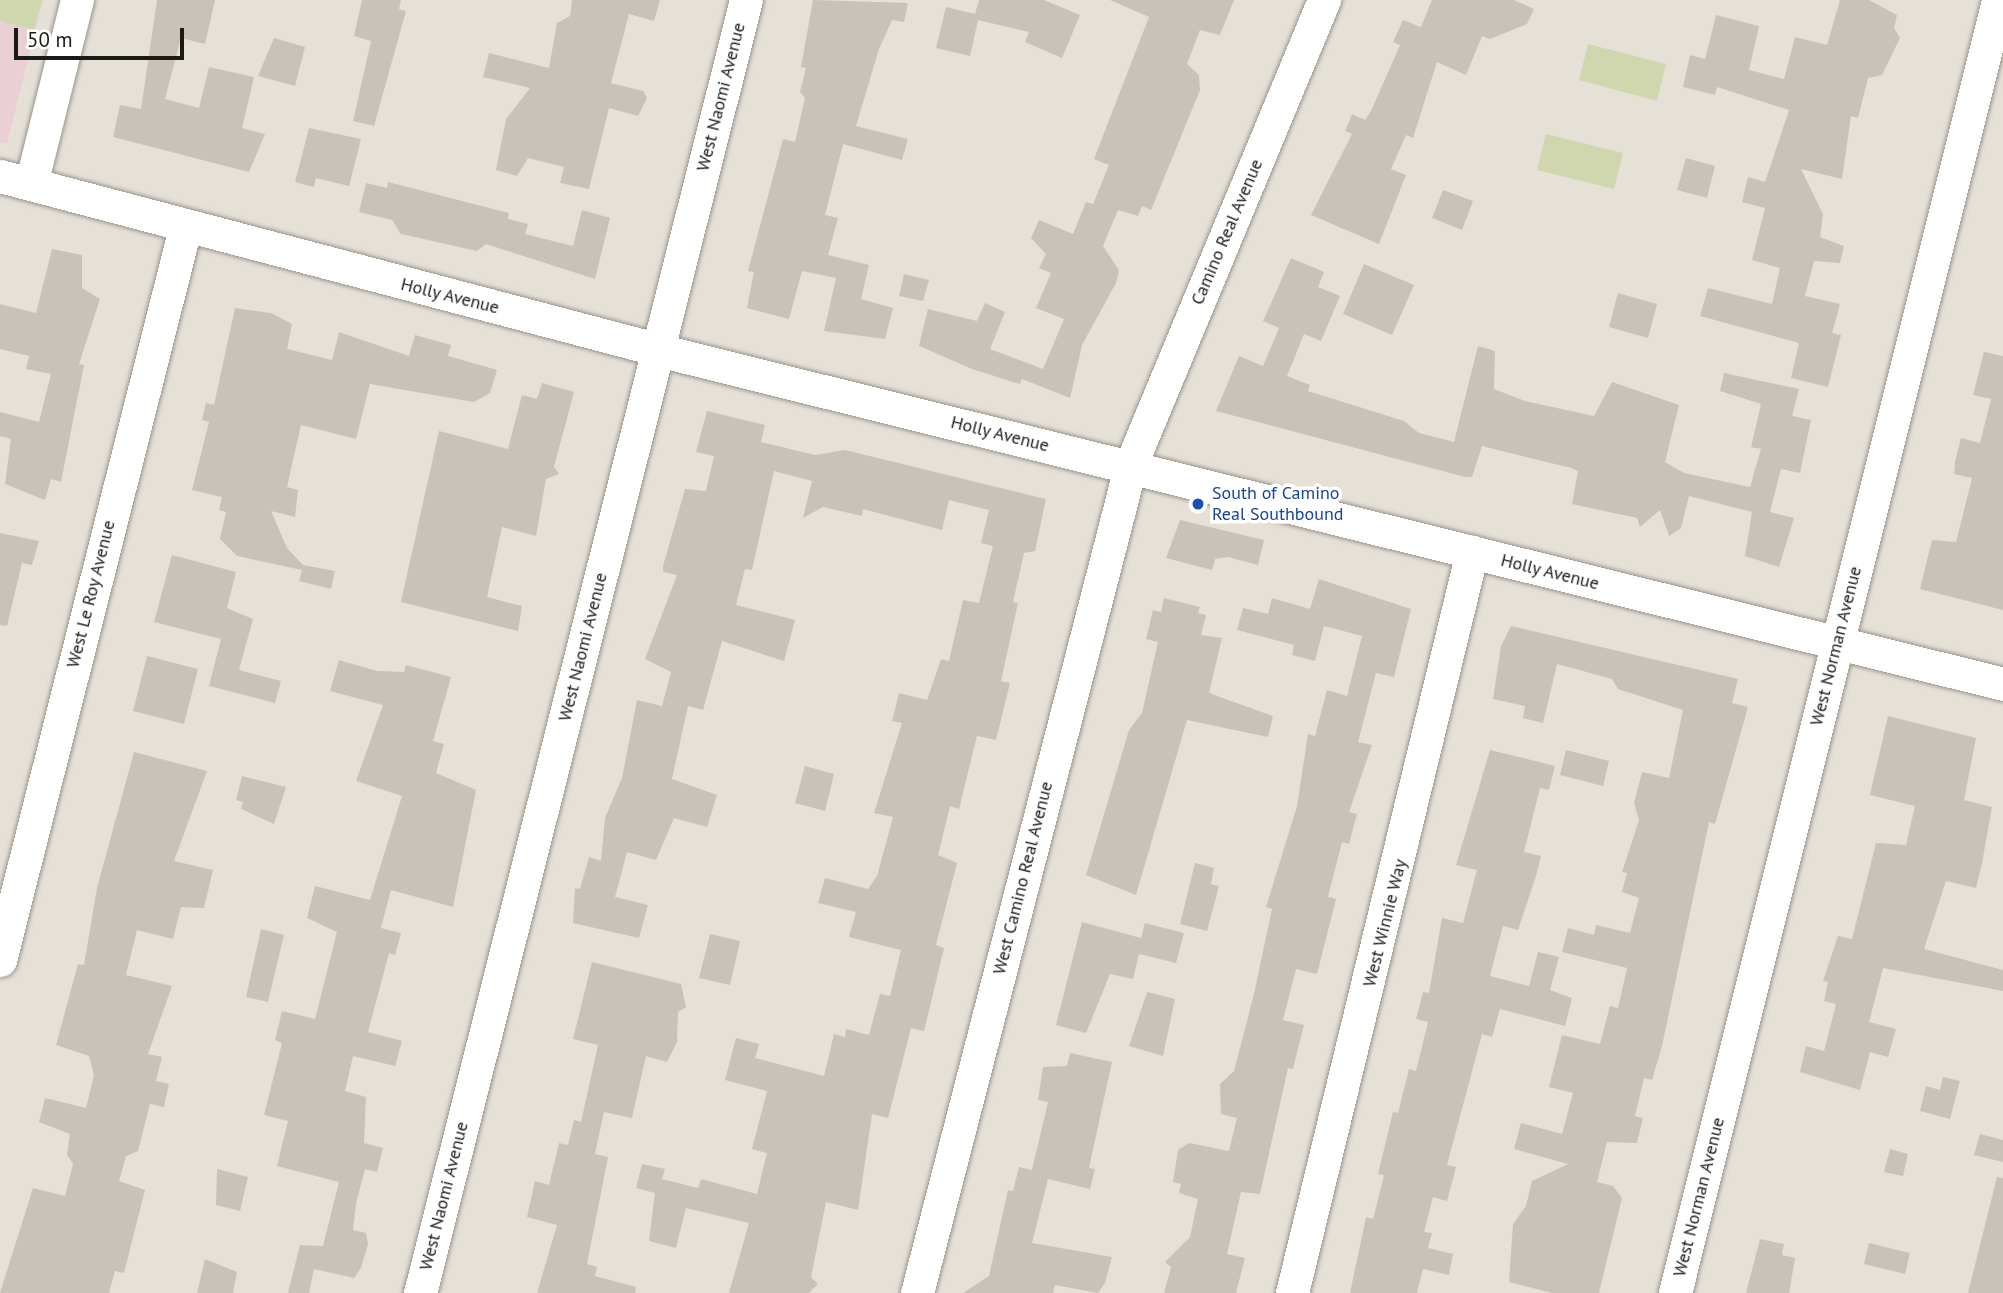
<!DOCTYPE html>
<style>
body{margin:0}
#map{position:relative;width:2003px;height:1293px;overflow:hidden;background:#e6e1d7;font-family:"PT Sans",sans-serif}
div>[style]{position:absolute}
.education>*{inset:0;background:#ead0d5}
.green>*{inset:0;background:#d0d7ae}
.building>*{inset:0;background:#c8c2b9}
.roads{filter:drop-shadow(0 0 2px #99948b) drop-shadow(0 0 2px #99948b)}
.minor>*{height:33px;margin:-16.5px;padding:0 16.5px;transform-origin:16.5px;border-radius:16.5px;background:#fff}
.dots>*{width:19px;height:19px;translate:-50% -50%;box-sizing:border-box;border:4px solid #fff;border-radius:50%}
span{translate:-50% -50%;white-space:nowrap;text-align:center;line-height:1.15;-webkit-text-stroke:7px #fff;paint-order:stroke}
.street-label{font-size:18px;color:#1c1a16}
.transit-label{font-size:18px;color:#164399}
.left{translate:0 -50%;text-align:left}
.scale{position:absolute;left:14px;top:28px;width:170px;height:32px;box-sizing:border-box;border:4px solid #1c1a16;border-top:0;padding-left:9px;font-size:21px;line-height:24px;white-space:nowrap;color:#1c1a16;-webkit-text-stroke:5px #fff;paint-order:stroke}
</style>
<div id="map">
<div class="education">
<div style="clip-path:polygon(0 0,43px 0,7px 144px,0 142px)"></div>
</div>
<div class="green">
<div style="clip-path:polygon(0 0,42px 0,34px 30px,0 21px)"></div>
<div style="clip-path:polygon(1588px 44px,1666px 64px,1657px 101px,1579px 80px)"></div>
<div style="clip-path:polygon(1546px 134px,1623px 153px,1614px 189px,1537px 170px)"></div>
</div>
<div class="building">
<div style="clip-path:polygon(157px 0,215px 0,205px 44px,181px 38px,165px 99px,199px 108px,209px 67px,254px 77px,242px 128px,265px 134px,249px 172px,113px 137px,120px 105px,141px 109px)"></div>
<div style="clip-path:polygon(362px 0,401px 0,399px 9px,406px 11px,374px 126px,353px 121px,371px 41px,354px 36px)"></div>
<div style="clip-path:polygon(572px 0,660px 0,654px 21px,629px 14px,611px 83px,643px 91px,647px 98px,638px 116px,609px 108px,589px 189px,560px 183px,564px 167px,528px 158px,517px 176px,496px 170px,506px 119px,530px 88px,483px 77px,489px 53px,549px 68px,557px 23px,570px 16px)"></div>
<div style="clip-path:polygon(813px 0,908px 3px,904px 22px,892px 20px,879px 49px,856px 126px,908px 139px,902px 160px,843px 144px,825px 215px,838px 218px,828px 255px,869px 265px,861px 299px,893px 308px,885px 339px,824px 331px,836px 278px,802px 271px,789px 319px,747px 308px,754px 272px,748px 271px,783px 139px,795px 142px,805px 98px,800px 92px,806px 68px,801px 67px)"></div>
<div style="clip-path:polygon(979px 0,1044px 0,1080px 15px,1062px 58px,1025px 42px,1029px 32px,978px 20px,970px 56px,936px 48px,946px 7px,975px 14px)"></div>
<div style="clip-path:polygon(1110px 0,1234px 0,1220px 35px,1200px 30px,1187px 64px,1199px 75px,1200px 90px,1151px 210px,1142px 206px,1138px 216px,1118px 210px,1103px 246px,1119px 270px,1116px 283px,1082px 345px,1070px 398px,1022px 379px,1020px 384px,972px 369px,919px 346px,928px 309px,977px 321px,985px 303px,1005px 312px,990px 349px,1043px 369px,1064px 319px,1036px 308px,1051px 273px,1039px 268px,1046px 254px,1031px 238px,1039px 220px,1073px 234px,1086px 202px,1093px 204px,1109px 165px,1094px 159px,1149px 17px)"></div>
<div style="clip-path:polygon(1432px 0,1514px 0,1534px 9px,1527px 24px,1490px 39px,1482px 36px,1466px 75px,1437px 62px,1413px 138px,1406px 135px,1391px 169px,1406px 175px,1379px 244px,1311px 215px,1352px 134px,1345px 131px,1352px 114px,1365px 120px,1371px 111px,1400px 45px,1393px 42px,1403px 20px,1421px 27px)"></div>
<div style="clip-path:polygon(1840px 0,1869px 0,1897px 15px,1894px 28px,1900px 38px,1882px 75px,1868px 78px,1858px 118px,1851px 116px,1842px 179px,1801px 169px,1823px 214px,1820px 237px,1844px 246px,1840px 263px,1814px 261px,1805px 296px,1840px 304px,1832px 333px,1841px 335px,1828px 387px,1791px 378px,1799px 343px,1700px 316px,1708px 288px,1772px 304px,1780px 268px,1752px 260px,1765px 208px,1742px 202px,1748px 177px,1765px 182px,1789px 110px,1717px 87px,1715px 95px,1683px 87px,1690px 55px,1705px 59px,1716px 15px,1759px 26px,1749px 70px,1784px 79px,1795px 37px,1827px 45px)"></div>
<div style="clip-path:polygon(274px 38px,305px 47px,295px 86px,258px 76px)"></div>
<div style="clip-path:polygon(309px 128px,361px 139px,349px 186px,316px 178px,314px 187px,295px 182px)"></div>
<div style="clip-path:polygon(1686px 158px,1715px 166px,1707px 198px,1677px 190px)"></div>
<div style="clip-path:polygon(388px 182px,509px 213px,508px 219px,528px 224px,525px 234px,573px 246px,582px 210px,610px 218px,595px 279px,486px 244px,477px 251px,401px 234px,392px 220px,359px 212px,366px 183px,387px 188px)"></div>
<div style="clip-path:polygon(1443px 190px,1473px 201px,1462px 230px,1432px 218px)"></div>
<div style="clip-path:polygon(52px 249px,82px 255px,82px 288px,100px 299px,79px 364px,84px 365px,61px 482px,51px 479px,45px 500px,5px 484px,11px 439px,0 436px,0 412px,39px 422px,51px 374px,26px 369px,29px 356px,0 349px,0 304px,36px 313px)"></div>
<div style="clip-path:polygon(1291px 258px,1324px 272px,1318px 287px,1340px 296px,1321px 341px,1304px 334px,1287px 376px,1310px 385px,1308px 391px,1404px 421px,1419px 433px,1454px 442px,1478px 346px,1495px 351px,1494px 389px,1525px 401px,1594px 416px,1612px 382px,1679px 405px,1665px 462px,1684px 473px,1750px 487px,1761px 449px,1751px 447px,1761px 404px,1720px 391px,1724px 373px,1799px 389px,1792px 416px,1811px 420px,1800px 473px,1781px 469px,1770px 512px,1794px 518px,1779px 567px,1745px 556px,1752px 512px,1689px 496px,1681px 528px,1669px 536px,1660px 510px,1640px 527px,1637px 518px,1572px 504px,1578px 471px,1571px 468px,1482px 446px,1472px 477px,1465px 477px,1216px 411px,1239px 356px,1263px 366px,1279px 328px,1263px 321px)"></div>
<div style="clip-path:polygon(1364px 264px,1414px 285px,1392px 335px,1343px 314px)"></div>
<div style="clip-path:polygon(904px 274px,929px 280px,923px 301px,899px 296px)"></div>
<div style="clip-path:polygon(1618px 293px,1657px 304px,1648px 338px,1609px 327px)"></div>
<div style="clip-path:polygon(235px 308px,271px 313px,292px 324px,287px 349px,332px 360px,339px 332px,409px 356px,415px 335px,451px 345px,448px 356px,497px 370px,490px 393px,474px 402px,370px 384px,356px 439px,301px 425px,287px 487px,298px 490px,295px 517px,271px 511px,287px 548px,303px 565px,335px 571px,331px 589px,299px 581px,302px 570px,237px 556px,220px 539px,226px 512px,219px 510px,222px 497px,192px 490px,209px 422px,202px 420px,206px 403px,214px 405px)"></div>
<div style="clip-path:polygon(1984px 352px,2003px 356px,2003px 610px,1920px 589px,1932px 540px,1956px 542px,1972px 478px,1954px 474px,1955px 462px,1961px 438px,1980px 443px,1991px 399px,1973px 395px)"></div>
<div style="clip-path:polygon(542px 383px,574px 392px,554px 467px,559px 474px,546px 479px,536px 536px,502px 527px,487px 597px,522px 606px,518px 631px,401px 602px,439px 431px,508px 449px,522px 395px,537px 399px)"></div>
<div style="clip-path:polygon(707px 411px,765px 425px,761px 442px,815px 455px,845px 450px,1046px 499px,1035px 551px,1024px 553px,1013px 602px,1018px 603px,1001px 681px,1010px 683px,996px 740px,977px 736px,959px 809px,950px 806px,938px 855px,957px 863px,936px 945px,944px 948px,924px 1031px,911px 1028px,888px 1118px,872px 1114px,858px 1210px,826px 1202px,811px 1277px,818px 1284px,809px 1293px,729px 1293px,749px 1223px,686px 1208px,676px 1248px,649px 1241px,655px 1193px,636px 1188px,642px 1164px,665px 1169px,662px 1179px,698px 1188px,701px 1179px,757px 1194px,767px 1153px,752px 1149px,767px 1091px,725px 1080px,736px 1038px,759px 1044px,755px 1058px,824px 1076px,834px 1034px,845px 1037px,846px 1029px,869px 1035px,880px 994px,890px 996px,901px 950px,849px 937px,856px 912px,818px 903px,825px 878px,868px 889px,877px 876px,893px 817px,874px 813px,902px 723px,892px 721px,899px 693px,927px 700px,941px 659px,949px 661px,963px 600px,979px 603px,993px 546px,981px 543px,989px 510px,949px 500px,942px 530px,863px 509px,862px 516px,823px 507px,803px 518px,812px 481px,774px 471px,752px 570px,745px 569px,736px 605px,795px 620px,784px 661px,722px 641px,703px 710px,688px 706px,672px 779px,717px 795px,707px 827px,674px 818px,656px 860px,627px 852px,615px 897px,648px 905px,639px 938px,573px 923px,575px 888px,580px 889px,589px 857px,601px 861px,605px 818px,622px 778px,637px 700px,662px 706px,671px 672px,645px 659px,677px 575px,663px 572px,663px 566px,685px 489px,706px 491px,714px 456px,696px 452px)"></div>
<div style="clip-path:polygon(1180px 520px,1264px 540px,1258px 565px,1228px 557px,1215px 559px,1212px 570px,1166px 558px)"></div>
<div style="clip-path:polygon(0 533px,39px 541px,32px 565px,22px 563px,7px 626px,0 625px)"></div>
<div style="clip-path:polygon(172px 555px,236px 572px,227px 608px,253px 619px,239px 670px,281px 681px,275px 703px,209px 686px,221px 639px,154px 622px)"></div>
<div style="clip-path:polygon(1319px 579px,1411px 609px,1394px 677px,1376px 673px,1358px 742px,1372px 745px,1349px 812px,1357px 814px,1349px 844px,1342px 842px,1328px 897px,1336px 899px,1317px 974px,1296px 969px,1283px 1020px,1304px 1025px,1293px 1069px,1288px 1068px,1260px 1194px,1241px 1192px,1227px 1254px,1245px 1258px,1236px 1293px,1164px 1293px,1171px 1267px,1165px 1262px,1190px 1237px,1198px 1199px,1179px 1193px,1181px 1184px,1173px 1182px,1178px 1150px,1189px 1143px,1229px 1151px,1237px 1118px,1221px 1114px,1220px 1084px,1234px 1071px,1254px 994px,1272px 909px,1266px 907px,1297px 806px,1308px 734px,1315px 736px,1327px 690px,1347px 696px,1362px 636px,1324px 626px,1315px 661px,1292px 655px,1294px 645px,1237px 630px,1243px 608px,1268px 614px,1272px 598px,1310px 609px)"></div>
<div style="clip-path:polygon(1164px 598px,1200px 607px,1198px 613px,1206px 615px,1201px 635px,1222px 638px,1209px 693px,1273px 716px,1268px 737px,1187px 720px,1136px 895px,1086px 875px,1129px 730px,1142px 713px,1158px 642px,1146px 639px,1153px 610px,1161px 612px)"></div>
<div style="clip-path:polygon(1511px 626px,1738px 679px,1732px 703px,1748px 707px,1715px 824px,1709px 822px,1662px 1046px,1652px 1080px,1644px 1078px,1635px 1116px,1643px 1118px,1637px 1143px,1607px 1142px,1597px 1182px,1613px 1186px,1622px 1198px,1599px 1293px,1552px 1293px,1509px 1282px,1513px 1224px,1526px 1206px,1532px 1181px,1568px 1164px,1514px 1149px,1521px 1123px,1562px 1134px,1573px 1093px,1549px 1087px,1562px 1035px,1600px 1044px,1610px 1006px,1618px 1008px,1627px 968px,1562px 952px,1568px 928px,1594px 935px,1596px 925px,1630px 933px,1639px 898px,1622px 892px,1627px 873px,1622px 872px,1639px 820px,1634px 803px,1642px 772px,1669px 778px,1683px 710px,1618px 689px,1612px 679px,1557px 664px,1543px 723px,1523px 718px,1525px 706px,1493px 699px,1501px 646px)"></div>
<div style="clip-path:polygon(147px 656px,198px 669px,184px 724px,133px 711px)"></div>
<div style="clip-path:polygon(339px 660px,377px 671px,404px 672px,406px 665px,451px 677px,433px 741px,444px 744px,436px 773px,476px 790px,453px 907px,391px 890px,381px 928px,401px 933px,395px 955px,389px 953px,368px 1032px,402px 1041px,395px 1066px,353px 1056px,345px 1091px,366px 1097px,364px 1143px,383px 1148px,377px 1172px,365px 1169px,356px 1204px,353px 1230px,366px 1233px,368px 1244px,361px 1268px,354px 1278px,314px 1269px,309px 1293px,288px 1293px,300px 1245px,323px 1246px,339px 1182px,277px 1166px,288px 1121px,264px 1115px,282px 1043px,275px 1040px,282px 1011px,315px 1019px,337px 932px,307px 918px,315px 886px,370px 900px,402px 796px,356px 781px,383px 705px,330px 691px)"></div>
<div style="clip-path:polygon(1888px 716px,1976px 738px,1964px 800px,1992px 807px,1982px 863px,1976px 888px,1946px 881px,1924px 949px,2003px 970px,2003px 991px,1883px 968px,1869px 1022px,1896px 1029px,1888px 1057px,1870px 1052px,1860px 1090px,1800px 1072px,1806px 1046px,1824px 1051px,1836px 1004px,1824px 1001px,1828px 982px,1823px 981px,1838px 936px,1852px 939px,1876px 843px,1906px 845px,1915px 806px,1870px 795px)"></div>
<div style="clip-path:polygon(1490px 750px,1555px 766px,1549px 790px,1540px 788px,1524px 852px,1541px 856px,1536px 876px,1518px 930px,1503px 926px,1490px 976px,1529px 986px,1538px 952px,1559px 957px,1550px 990px,1572px 998px,1565px 1026px,1500px 1009px,1492px 1037px,1482px 1034px,1447px 1165px,1456px 1167px,1447px 1201px,1433px 1197px,1424px 1232px,1432px 1233px,1428px 1248px,1453px 1254px,1449px 1275px,1423px 1269px,1417px 1293px,1350px 1293px,1366px 1217px,1373px 1219px,1384px 1175px,1378px 1174px,1393px 1112px,1398px 1113px,1409px 1069px,1416px 1071px,1428px 1022px,1416px 1019px,1423px 992px,1429px 993px,1442px 918px,1463px 923px,1477px 870px,1456px 865px)"></div>
<div style="clip-path:polygon(1566px 750px,1609px 761px,1603px 786px,1560px 775px)"></div>
<div style="clip-path:polygon(134px 752px,207px 771px,174px 861px,213px 870px,204px 908px,181px 907px,173px 939px,137px 930px,126px 975px,172px 986px,148px 1054px,162px 1057px,156px 1081px,169px 1084px,164px 1107px,150px 1104px,138px 1151px,126px 1156px,119px 1181px,145px 1190px,124px 1273px,115px 1271px,109px 1293px,0 1293px,33px 1188px,65px 1196px,73px 1164px,67px 1155px,70px 1134px,39px 1122px,45px 1098px,86px 1108px,94px 1075px,89px 1056px,56px 1045px,78px 964px,84px 965px,97px 888px)"></div>
<div style="clip-path:polygon(805px 766px,834px 774px,825px 811px,795px 803px)"></div>
<div style="clip-path:polygon(242px 776px,286px 787px,274px 824px,241px 809px,243px 802px,236px 800px)"></div>
<div style="clip-path:polygon(1195px 863px,1214px 868px,1211px 884px,1219px 886px,1207px 931px,1180px 924px)"></div>
<div style="clip-path:polygon(1082px 922px,1141px 938px,1145px 923px,1184px 933px,1176px 963px,1139px 954px,1133px 979px,1110px 974px,1086px 1033px,1056px 1025px)"></div>
<div style="clip-path:polygon(261px 929px,284px 935px,268px 1002px,246px 997px)"></div>
<div style="clip-path:polygon(710px 934px,740px 941px,730px 985px,699px 978px)"></div>
<div style="clip-path:polygon(592px 962px,681px 984px,686px 1007px,678px 1012px,677px 1042px,667px 1062px,646px 1056px,632px 1118px,604px 1112px,595px 1154px,608px 1157px,587px 1264px,597px 1267px,595px 1276px,636px 1287px,635px 1293px,537px 1293px,557px 1225px,527px 1217px,535px 1181px,549px 1185px,559px 1143px,568px 1145px,574px 1120px,581px 1122px,598px 1045px,573px 1039px)"></div>
<div style="clip-path:polygon(1147px 992px,1175px 999px,1163px 1056px,1129px 1046px)"></div>
<div style="clip-path:polygon(1070px 1053px,1112px 1062px,1089px 1168px,1095px 1169px,1090px 1189px,1048px 1179px,1032px 1243px,1112px 1257px,1105px 1283px,1098px 1293px,1055px 1285px,1053px 1293px,963px 1293px,989px 1276px,1008px 1190px,1013px 1191px,1019px 1167px,1032px 1170px,1048px 1102px,1038px 1100px,1043px 1067px,1067px 1066px)"></div>
<div style="clip-path:polygon(1943px 1077px,1960px 1081px,1950px 1119px,1920px 1111px,1926px 1086px,1940px 1090px)"></div>
<div style="clip-path:polygon(1980px 1134px,2003px 1140px,2003px 1162px,1974px 1155px)"></div>
<div style="clip-path:polygon(1890px 1149px,1908px 1154px,1903px 1176px,1884px 1172px)"></div>
<div style="clip-path:polygon(217px 1169px,248px 1177px,240px 1211px,216px 1205px)"></div>
<div style="clip-path:polygon(1997px 1177px,2003px 1178px,2003px 1293px,1968px 1293px)"></div>
<div style="clip-path:polygon(1760px 1239px,1784px 1244px,1782px 1255px,1795px 1258px,1789px 1293px,1746px 1293px)"></div>
<div style="clip-path:polygon(1869px 1243px,1910px 1253px,1905px 1274px,1864px 1264px)"></div>
<div style="clip-path:polygon(205px 1259px,237px 1272px,233px 1293px,197px 1293px)"></div>
</div>
<div class="roads">
<div class="minor">
<div style="left:0;top:176px;width:709px;rotate:14.78deg"></div>
<div style="left:686px;top:357px;width:1357px;rotate:13.94deg"></div>
<div style="left:31px;top:184px;width:190px;rotate:-76deg"></div>
<div style="left:0;top:960px;width:755px;rotate:-75.82deg"></div>
<div style="left:420px;top:1293px;width:1333px;rotate:-75.85deg"></div>
<div style="left:917px;top:1293px;width:856px;rotate:-75.53deg"></div>
<div style="left:1131px;top:464px;width:503px;rotate:-67.42deg"></div>
<div style="left:1292px;top:1293px;width:763px;rotate:-76.35deg"></div>
<div style="left:1675px;top:1293px;width:1333px;rotate:-75.97deg"></div>
</div>
</div>
<div class="dots">
<div style="left:1198px;top:504px;background:#1a4fb4"></div>
</div>
<div class="street-label">
<span style="left:721px;top:97px;rotate:-76deg">West Naomi Avenue</span>
<span style="left:1227px;top:232px;rotate:-67deg">Camino Real Avenue</span>
<span style="left:450px;top:296px;rotate:14deg">Holly Avenue</span>
<span style="left:1000px;top:434px;rotate:14deg">Holly Avenue</span>
<span style="left:1550px;top:572px;rotate:14deg">Holly Avenue</span>
<span style="left:91px;top:594px;rotate:-76deg">West Le Roy Avenue</span>
<span style="left:1836px;top:646px;rotate:-76deg">West Norman Avenue</span>
<span style="left:583px;top:647px;rotate:-76deg">West Naomi Avenue</span>
<span style="left:1023px;top:878px;rotate:-76deg">West Camino Real Avenue</span>
<span style="left:1385px;top:923px;rotate:-76deg">West Winnie Way</span>
<span style="left:444px;top:1196px;rotate:-76deg">West Naomi Avenue</span>
<span style="left:1699px;top:1197px;rotate:-76deg">West Norman Avenue</span>
</div>
<div class="transit-label">
<span class="left" style="left:1212px;top:504px">South of Camino<br>Real Southbound</span>
</div>
<div class="scale">50 m</div>
</div>
